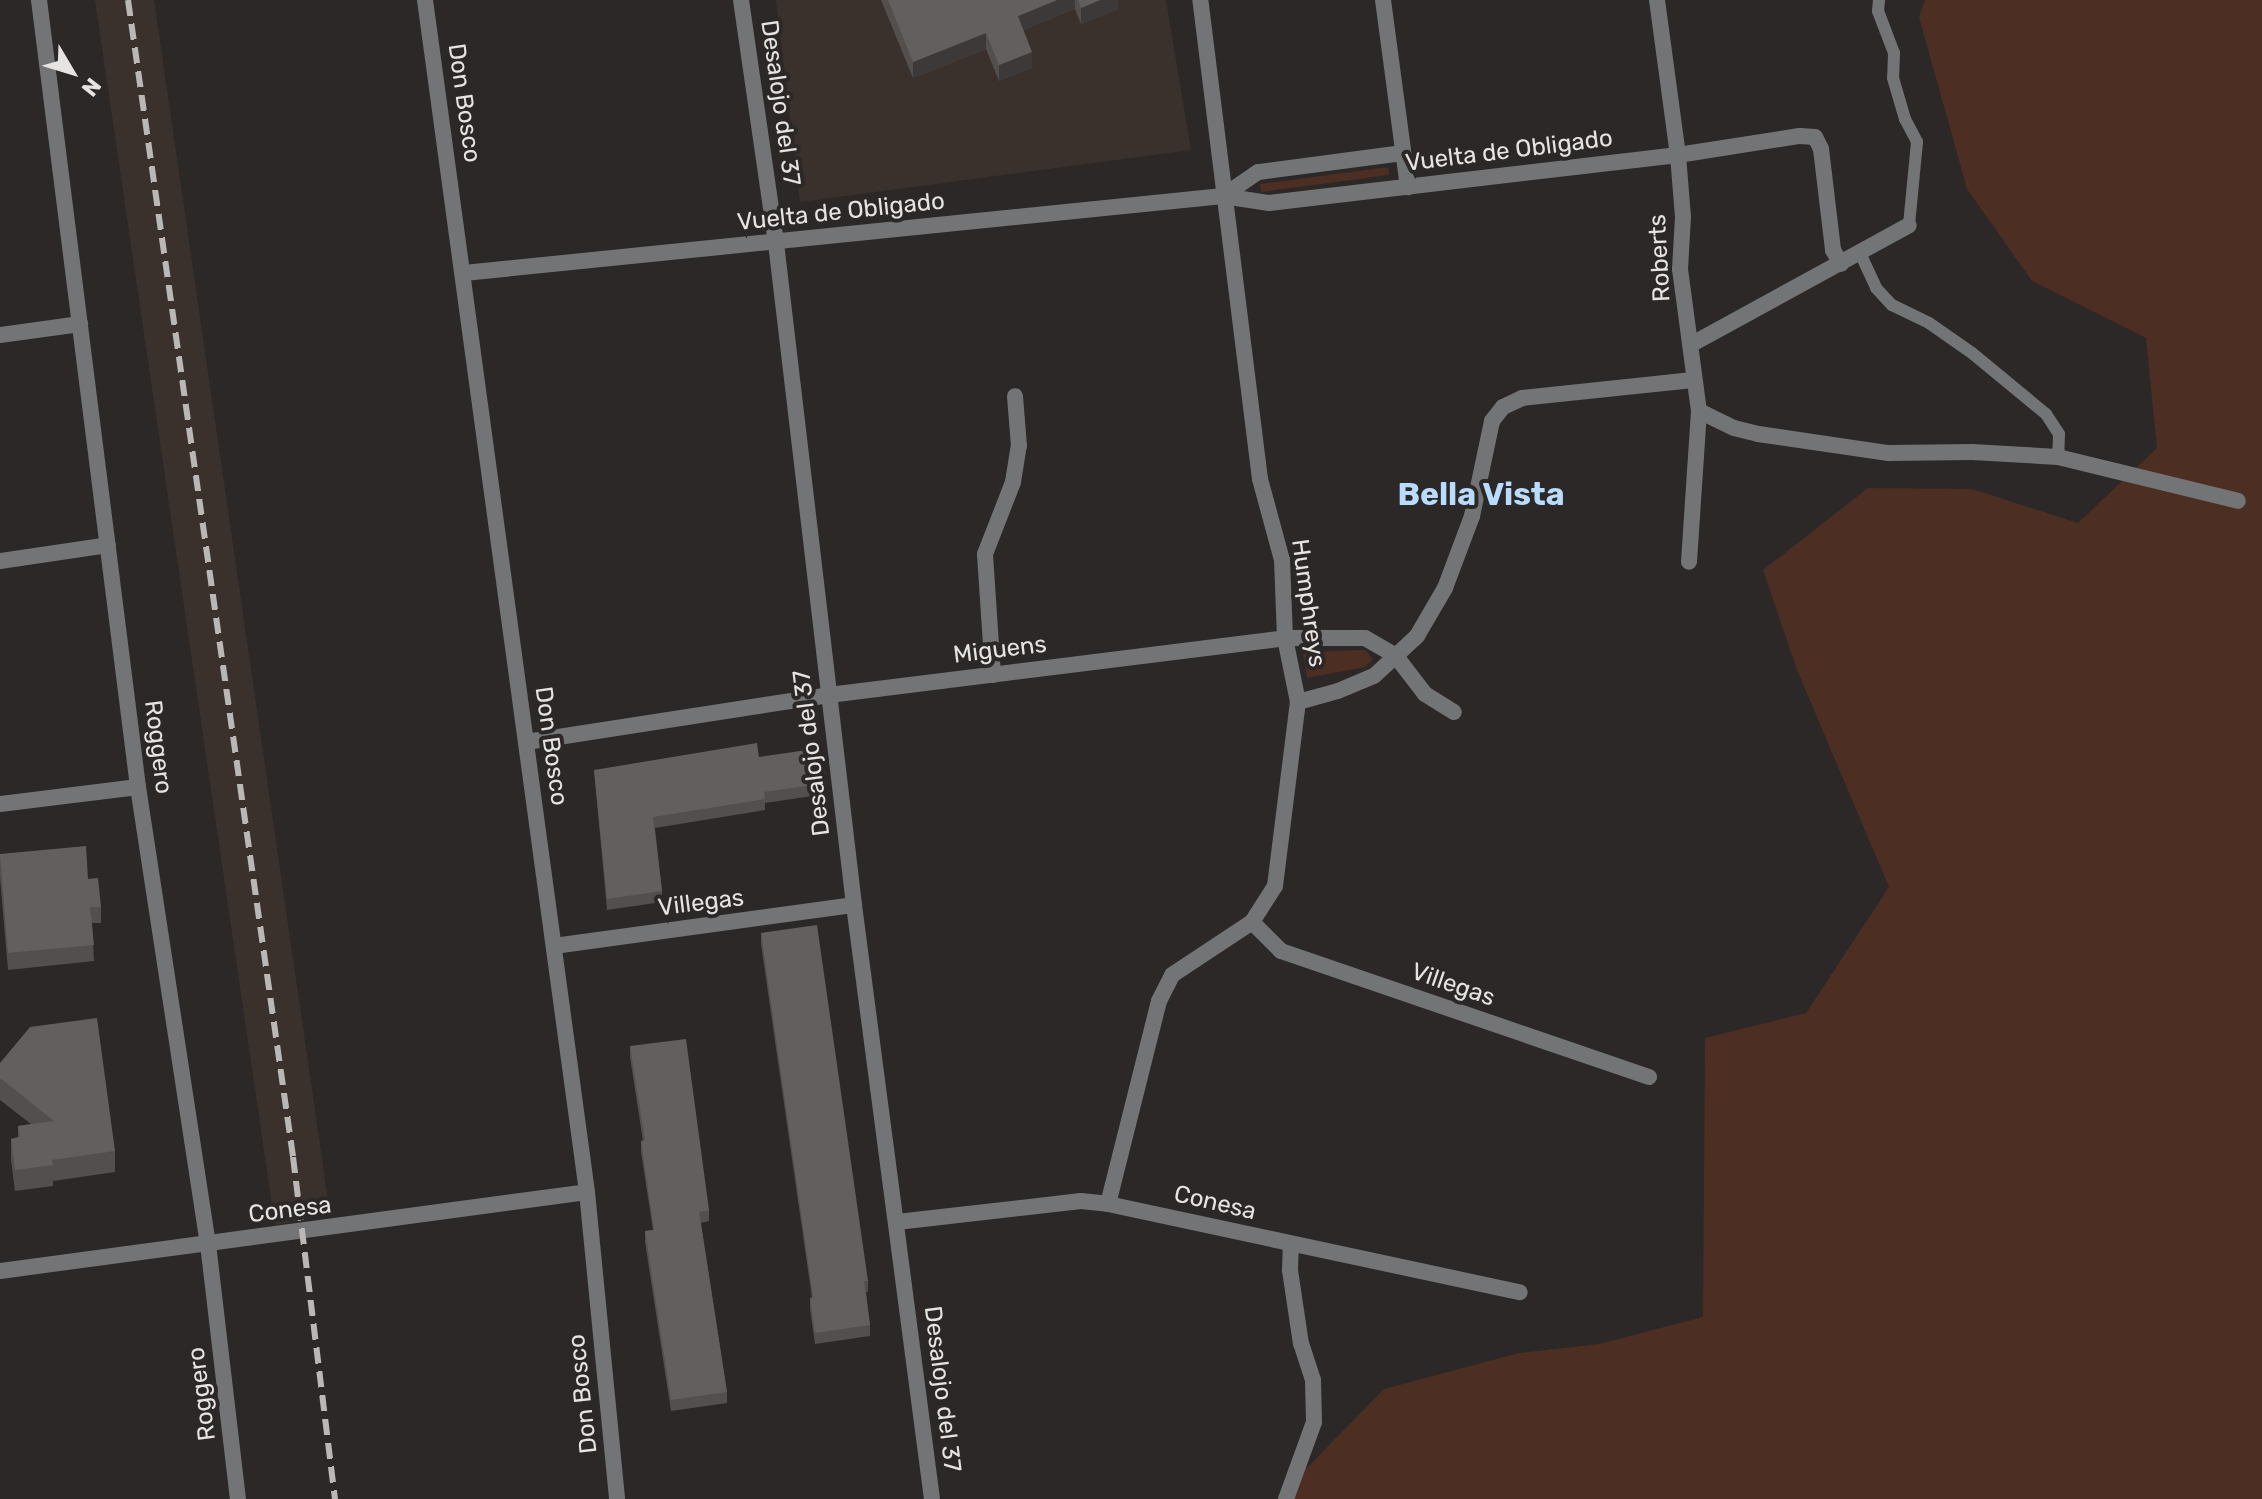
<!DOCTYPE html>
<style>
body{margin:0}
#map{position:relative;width:2262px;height:1499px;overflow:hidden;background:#2b2827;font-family:Rubik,sans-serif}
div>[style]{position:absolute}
.built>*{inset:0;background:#3a312d}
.green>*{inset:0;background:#4c2e22}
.service>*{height:12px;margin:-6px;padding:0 6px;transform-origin:6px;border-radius:6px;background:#737476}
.minor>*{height:16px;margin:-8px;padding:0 8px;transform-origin:8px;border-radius:8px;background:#737476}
.tertiary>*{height:16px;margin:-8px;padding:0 8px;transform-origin:8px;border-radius:8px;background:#737476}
.rail>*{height:6px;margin-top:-3px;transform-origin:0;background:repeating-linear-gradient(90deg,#bab8b7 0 16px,transparent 0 24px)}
.wall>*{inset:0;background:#534f4e}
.shaded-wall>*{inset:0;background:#3c3938}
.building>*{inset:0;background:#635f5e}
span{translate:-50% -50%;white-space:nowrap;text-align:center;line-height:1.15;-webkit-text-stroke:8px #2b2827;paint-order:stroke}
.street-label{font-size:24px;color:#e6e4e3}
.district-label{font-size:32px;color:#b9dbfd;font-weight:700}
.north{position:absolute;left:32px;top:32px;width:80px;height:80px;-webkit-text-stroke:6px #2b2827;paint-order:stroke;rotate:128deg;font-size:22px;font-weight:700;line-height:32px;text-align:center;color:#e6e4e3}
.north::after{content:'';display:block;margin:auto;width:28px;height:36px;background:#e6e4e3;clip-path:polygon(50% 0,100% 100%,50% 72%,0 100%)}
</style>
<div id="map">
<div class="built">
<div style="clip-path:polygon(95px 0,154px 0,330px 1214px,275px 1225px)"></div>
<div style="clip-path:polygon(776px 0,1166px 0,1191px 150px,800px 202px)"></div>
</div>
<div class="green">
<div style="clip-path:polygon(1925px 0,2262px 0,2262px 1499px,1292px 1499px,1292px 1483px,1384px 1389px,1519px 1353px,1599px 1344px,1703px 1317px,1705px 1038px,1806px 1013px,1889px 887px,1797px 670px,1763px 570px,1868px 488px,1972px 489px,2078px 523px,2157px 448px,2146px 338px,2032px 281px,1967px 189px,1919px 17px)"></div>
<div style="clip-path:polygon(1388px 167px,1389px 175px,1261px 192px,1260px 184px)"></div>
<div style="clip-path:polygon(1365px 650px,1373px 659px,1365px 667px,1307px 678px,1303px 652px)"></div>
</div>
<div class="service">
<div style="left:1879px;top:0;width:11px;rotate:95deg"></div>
<div style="left:1878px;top:11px;width:45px;rotate:69.1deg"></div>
<div style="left:1894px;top:53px;width:25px;rotate:92deg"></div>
<div style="left:1893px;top:78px;width:43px;rotate:73.7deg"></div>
<div style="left:1905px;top:119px;width:26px;rotate:62deg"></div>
<div style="left:1917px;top:142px;width:83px;rotate:95.5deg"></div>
<div style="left:1860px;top:253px;width:38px;rotate:65deg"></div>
<div style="left:1876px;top:288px;width:23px;rotate:47deg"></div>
<div style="left:1892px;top:305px;width:41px;rotate:25.9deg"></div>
<div style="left:1929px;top:323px;width:52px;rotate:34.9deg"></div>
<div style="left:1972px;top:353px;width:96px;rotate:39.5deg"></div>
<div style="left:2046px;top:414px;width:24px;rotate:57deg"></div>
<div style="left:2059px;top:434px;width:23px;rotate:92deg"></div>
</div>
<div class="minor">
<div style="left:39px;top:0;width:793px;rotate:82.83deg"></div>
<div style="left:138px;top:787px;width:462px;rotate:81.3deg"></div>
<div style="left:208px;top:1244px;width:257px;rotate:83.3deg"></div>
<div style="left:741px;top:0;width:246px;rotate:81.8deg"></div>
<div style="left:776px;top:243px;width:667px;rotate:83.28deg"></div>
<div style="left:854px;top:905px;width:599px;rotate:82.52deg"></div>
<div style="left:1383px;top:0;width:189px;rotate:82.4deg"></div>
<div style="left:1657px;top:0;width:156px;rotate:82.3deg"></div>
<div style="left:1678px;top:155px;width:62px;rotate:85.4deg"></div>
<div style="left:1683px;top:217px;width:52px;rotate:93.3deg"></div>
<div style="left:1680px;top:269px;width:143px;rotate:82.4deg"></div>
<div style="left:1699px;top:411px;width:151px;rotate:93.8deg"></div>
<div style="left:1403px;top:153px;width:146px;rotate:172.5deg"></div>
<div style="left:1258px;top:172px;width:42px;rotate:145.6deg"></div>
<div style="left:1223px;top:196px;width:47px;rotate:8.7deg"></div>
<div style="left:1269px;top:203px;width:412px;rotate:-6.7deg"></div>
<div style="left:1678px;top:155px;width:123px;rotate:-8.9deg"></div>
<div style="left:1800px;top:136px;width:15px;rotate:4deg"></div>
<div style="left:1815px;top:137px;width:13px;rotate:63deg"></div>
<div style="left:1821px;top:149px;width:102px;rotate:83.2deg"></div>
<div style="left:1833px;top:250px;width:16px;rotate:60deg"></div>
<div style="left:464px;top:273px;width:763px;rotate:-5.79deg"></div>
<div style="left:0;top:335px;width:81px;rotate:-7.8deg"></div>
<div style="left:1692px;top:344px;width:247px;rotate:-28.7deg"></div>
<div style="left:1699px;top:411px;width:39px;rotate:26deg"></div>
<div style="left:1734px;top:428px;width:25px;rotate:14deg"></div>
<div style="left:1758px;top:434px;width:132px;rotate:8.3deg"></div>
<div style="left:1889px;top:453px;width:83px;rotate:-0.7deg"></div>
<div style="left:1972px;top:452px;width:86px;rotate:3.3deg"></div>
<div style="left:2058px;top:457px;width:185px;rotate:13.7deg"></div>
<div style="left:0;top:561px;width:109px;rotate:-8.4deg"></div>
<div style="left:993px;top:675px;width:121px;rotate:-93.8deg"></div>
<div style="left:985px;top:554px;width:77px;rotate:-68.7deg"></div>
<div style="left:1013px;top:482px;width:36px;rotate:-81deg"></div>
<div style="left:1019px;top:446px;width:50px;rotate:-94.6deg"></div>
<div style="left:1298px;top:702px;width:41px;rotate:-15.4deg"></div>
<div style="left:1338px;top:691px;width:39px;rotate:-23deg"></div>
<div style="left:1374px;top:676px;width:59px;rotate:-42.9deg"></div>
<div style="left:1417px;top:636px;width:56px;rotate:-59.7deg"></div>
<div style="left:1445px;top:588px;width:77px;rotate:-69.4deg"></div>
<div style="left:1472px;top:516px;width:97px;rotate:-78.1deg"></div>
<div style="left:1492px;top:421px;width:18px;rotate:-52deg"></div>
<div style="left:1503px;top:407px;width:21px;rotate:-25deg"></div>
<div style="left:1522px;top:398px;width:172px;rotate:-6deg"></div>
<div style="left:526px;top:742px;width:307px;rotate:-8.8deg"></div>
<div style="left:829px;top:695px;width:460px;rotate:-7.1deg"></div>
<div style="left:1285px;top:638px;width:80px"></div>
<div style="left:1365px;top:638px;width:34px;rotate:30deg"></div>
<div style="left:1395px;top:655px;width:49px;rotate:52.4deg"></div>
<div style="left:1425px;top:694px;width:34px;rotate:32deg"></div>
<div style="left:0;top:804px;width:139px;rotate:-7deg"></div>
<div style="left:1252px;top:922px;width:41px;rotate:45deg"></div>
<div style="left:1281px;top:951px;width:389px;rotate:18.9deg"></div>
<div style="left:554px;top:946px;width:303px;rotate:-7.8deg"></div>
<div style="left:1108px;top:1204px;width:209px;rotate:-75.9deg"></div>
<div style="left:1159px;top:1001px;width:29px;rotate:-63deg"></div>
<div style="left:1172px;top:975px;width:96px;rotate:-33.5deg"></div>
<div style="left:1252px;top:922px;width:43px;rotate:-57.4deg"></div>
<div style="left:1275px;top:886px;width:185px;rotate:-82.9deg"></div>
<div style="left:1298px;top:702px;width:65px;rotate:-101.5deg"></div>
<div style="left:1285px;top:638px;width:78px;rotate:-92.2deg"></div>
<div style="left:1282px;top:560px;width:84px;rotate:-105.2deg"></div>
<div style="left:1260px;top:479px;width:483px;rotate:-97.1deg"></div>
<div style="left:897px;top:1222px;width:185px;rotate:-6.5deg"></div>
<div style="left:1081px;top:1201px;width:27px;rotate:6deg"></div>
<div style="left:1108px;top:1204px;width:421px;rotate:12.1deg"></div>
<div style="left:0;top:1271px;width:592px;rotate:-7.66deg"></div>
<div style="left:1286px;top:1499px;width:82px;rotate:-70deg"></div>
<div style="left:1314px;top:1422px;width:42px;rotate:-91.4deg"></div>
<div style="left:1313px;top:1380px;width:38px;rotate:-108deg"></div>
<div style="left:1301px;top:1344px;width:75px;rotate:-98.5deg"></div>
<div style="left:1290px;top:1270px;width:26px;rotate:-88deg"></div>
</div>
<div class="tertiary">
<div style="left:425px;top:0;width:1203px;rotate:82.26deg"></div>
<div style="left:587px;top:1192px;width:308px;rotate:84.4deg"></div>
</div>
<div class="rail">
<div style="left:128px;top:0;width:1169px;rotate:81.88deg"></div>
<div style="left:293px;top:1157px;width:345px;rotate:83deg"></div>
</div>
<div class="wall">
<div style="clip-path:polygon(881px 0,1118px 0,1118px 9px,1081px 24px,1075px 9px,1023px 30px,1032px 68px,999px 81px,986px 49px,913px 78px)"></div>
<div style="clip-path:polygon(759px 757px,826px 783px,826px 794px,765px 803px,765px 810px,655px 828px,662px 891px,662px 902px,607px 910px,594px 770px)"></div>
<div style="clip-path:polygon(0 854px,88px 879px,101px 907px,101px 923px,92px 923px,94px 961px,8px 970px,0 878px)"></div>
<div style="clip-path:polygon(761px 933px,868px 1281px,868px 1292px,866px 1292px,870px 1325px,870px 1336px,815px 1344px,810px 1309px,810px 1298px,812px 1298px,761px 944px)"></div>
<div style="clip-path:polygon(630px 1046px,709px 1210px,709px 1221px,701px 1223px,727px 1392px,727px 1403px,671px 1411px,645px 1242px,645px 1231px,653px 1230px,641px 1152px,641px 1141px,643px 1141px,630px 1057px)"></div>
<div style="clip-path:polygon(0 1063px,115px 1151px,115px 1172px,53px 1181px,53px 1186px,15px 1191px,11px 1160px,11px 1139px,18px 1137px,18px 1126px,31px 1124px,0 1100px)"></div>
</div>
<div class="shaded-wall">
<div style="clip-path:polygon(1057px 0,1075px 0,1075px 9px,1018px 32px,1018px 16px)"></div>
<div style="clip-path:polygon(1100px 0,1118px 0,1118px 9px,1081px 24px,1081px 8px)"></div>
<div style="clip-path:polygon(986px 33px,986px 49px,913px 78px,913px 62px)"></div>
<div style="clip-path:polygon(1032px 52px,1032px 68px,999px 81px,999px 65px)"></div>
</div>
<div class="building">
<div style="clip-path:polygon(888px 0,1057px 0,1018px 16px,1032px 52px,999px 65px,986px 33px,913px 62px)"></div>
<div style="clip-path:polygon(1078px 0,1100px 0,1081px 8px)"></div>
<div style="clip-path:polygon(757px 743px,759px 757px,821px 748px,826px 783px,764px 792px,765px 799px,653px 817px,662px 891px,607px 899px,594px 770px)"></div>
<div style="clip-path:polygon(86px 846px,88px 879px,98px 878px,101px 907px,90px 907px,94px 945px,8px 953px,0 854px)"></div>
<div style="clip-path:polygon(817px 925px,868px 1281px,864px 1281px,870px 1325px,815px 1333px,810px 1298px,813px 1297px,761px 933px)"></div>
<div style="clip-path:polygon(97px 1018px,115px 1151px,52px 1160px,53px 1165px,15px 1170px,11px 1139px,20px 1137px,18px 1126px,54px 1121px,0 1078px,0 1063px,30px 1027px)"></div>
<div style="clip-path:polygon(686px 1039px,709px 1210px,699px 1212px,727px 1392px,671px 1400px,645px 1231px,654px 1230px,641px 1141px,645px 1140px,630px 1046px)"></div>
</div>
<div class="street-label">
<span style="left:464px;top:103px;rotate:82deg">Don Bosco</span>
<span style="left:780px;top:103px;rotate:82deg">Desalojo del 37</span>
<span style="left:1509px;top:151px;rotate:-7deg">Vuelta de Obligado</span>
<span style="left:841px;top:212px;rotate:-6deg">Vuelta de Obligado</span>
<span style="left:1660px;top:258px;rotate:-93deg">Roberts</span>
<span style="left:1308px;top:603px;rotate:82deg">Humphreys</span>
<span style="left:1000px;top:650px;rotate:-7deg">Miguens</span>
<span style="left:551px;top:746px;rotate:82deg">Don Bosco</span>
<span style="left:158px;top:747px;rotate:83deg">Roggero</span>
<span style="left:812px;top:753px;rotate:-97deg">Desalojo del 37</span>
<span style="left:701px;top:903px;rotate:-7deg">Villegas</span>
<span style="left:1453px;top:985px;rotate:19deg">Villegas</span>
<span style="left:1215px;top:1203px;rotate:13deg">Conesa</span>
<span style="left:290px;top:1210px;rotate:-7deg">Conesa</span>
<span style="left:942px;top:1389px;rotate:83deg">Desalojo del 37</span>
<span style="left:202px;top:1394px;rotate:-97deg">Roggero</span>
<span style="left:583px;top:1394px;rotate:-96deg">Don Bosco</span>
</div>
<div class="district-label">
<span style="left:1481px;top:494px">Bella Vista</span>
</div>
<div class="north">N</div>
</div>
